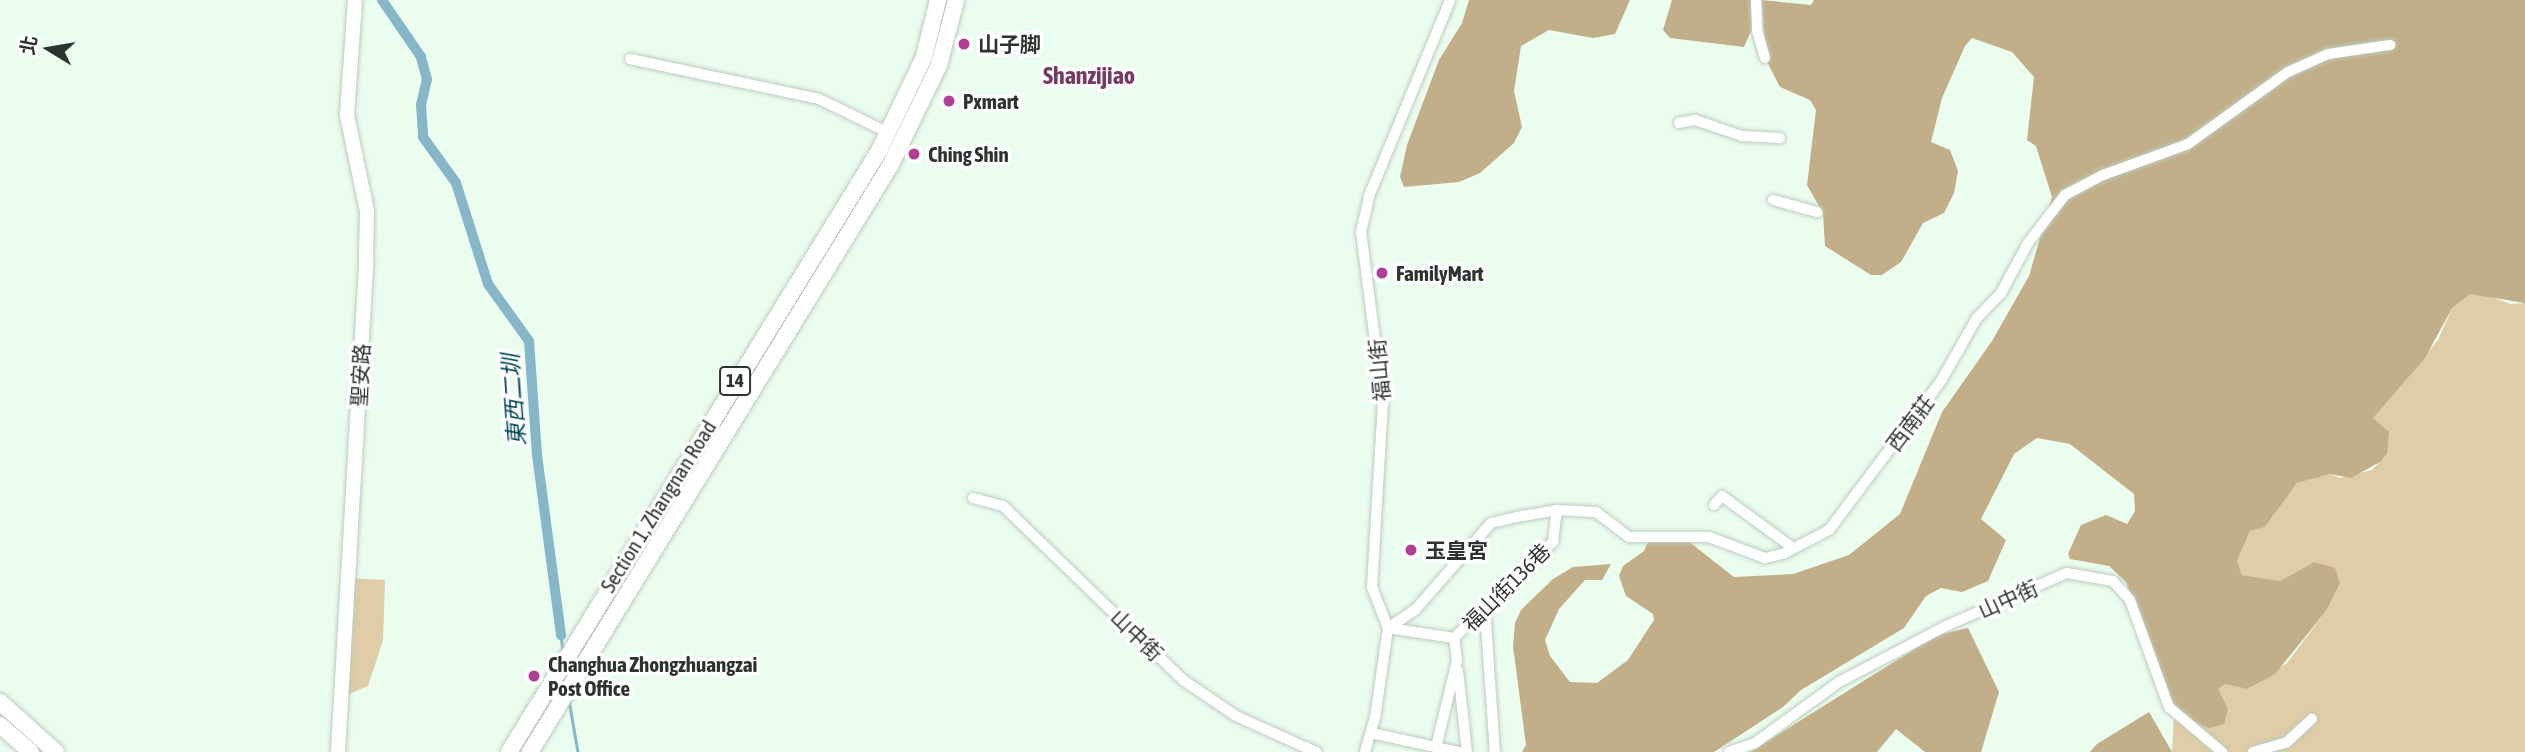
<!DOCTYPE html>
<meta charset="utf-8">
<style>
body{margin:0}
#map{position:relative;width:2525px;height:752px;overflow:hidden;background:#ebfdef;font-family:"Asap Condensed","Noto Sans TC",sans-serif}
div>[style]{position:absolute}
.green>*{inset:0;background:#e0cca6}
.forest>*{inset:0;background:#c2ae88}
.stream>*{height:2.5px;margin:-1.25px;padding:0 1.25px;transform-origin:1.25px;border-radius:1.25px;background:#86b6c7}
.canal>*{height:10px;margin:-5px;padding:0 5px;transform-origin:5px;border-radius:5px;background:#86b6c7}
.roads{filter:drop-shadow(0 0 2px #bccdbf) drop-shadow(0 0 2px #bccdbf)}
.street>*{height:10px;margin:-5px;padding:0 5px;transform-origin:5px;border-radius:5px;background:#fff}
.secondary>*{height:14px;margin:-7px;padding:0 7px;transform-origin:7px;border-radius:7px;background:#fff}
.primary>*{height:16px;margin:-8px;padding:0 8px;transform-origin:8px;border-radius:8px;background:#fff}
.dots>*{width:19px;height:19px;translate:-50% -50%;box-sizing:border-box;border:4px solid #fff;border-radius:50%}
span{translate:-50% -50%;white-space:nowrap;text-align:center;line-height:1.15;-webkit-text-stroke:7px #fff;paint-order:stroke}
.shield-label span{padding:2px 5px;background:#fff;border:2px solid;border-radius:5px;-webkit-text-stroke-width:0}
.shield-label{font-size:19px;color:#2d342e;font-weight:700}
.poi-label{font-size:21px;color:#2d342e;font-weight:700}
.left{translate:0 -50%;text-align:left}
.street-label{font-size:21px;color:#2d342e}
.water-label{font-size:23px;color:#004759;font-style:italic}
.quarter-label{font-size:24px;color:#763b65;font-weight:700}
.north{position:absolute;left:14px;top:14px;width:70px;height:70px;-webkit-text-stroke:5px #fff;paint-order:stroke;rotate:281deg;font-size:19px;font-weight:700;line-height:28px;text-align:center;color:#2d342e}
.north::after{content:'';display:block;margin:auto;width:24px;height:32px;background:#2d342e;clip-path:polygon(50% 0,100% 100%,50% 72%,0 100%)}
</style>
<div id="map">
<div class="green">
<div style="clip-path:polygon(2480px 293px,2511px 304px,2525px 303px,2525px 752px,2172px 752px,2174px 712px,2218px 697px,2218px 689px,2225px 684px,2248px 689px,2287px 663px,2326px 611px,2314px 562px,2280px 581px,2242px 575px,2237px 561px,2250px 531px,2265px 527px,2297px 483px,2330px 474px,2340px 478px,2372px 470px,2380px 462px,2387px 454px,2373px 418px,2438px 340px,2452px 308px,2469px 294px)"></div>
<div style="clip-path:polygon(348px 578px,385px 580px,383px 640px,368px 686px,342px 697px)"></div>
</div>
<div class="forest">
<div style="clip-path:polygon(1469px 0,1630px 0,1615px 34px,1593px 38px,1549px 30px,1521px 46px,1514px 91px,1522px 127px,1514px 143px,1480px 173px,1459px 182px,1404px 187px,1400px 177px,1407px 145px,1439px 60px,1462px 23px)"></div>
<div style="clip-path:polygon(1672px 0,1752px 0,1752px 29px,1744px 47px,1670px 38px,1663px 30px)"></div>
<div style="clip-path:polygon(1762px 0,1811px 5px,1814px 0,2525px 0,2525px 303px,2470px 294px,2452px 308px,2425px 358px,2373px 418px,2389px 432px,2387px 454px,2380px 462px,2351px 478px,2330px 474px,2297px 483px,2265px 527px,2250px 531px,2237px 561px,2242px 575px,2280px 581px,2314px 562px,2335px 568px,2340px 583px,2326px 611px,2275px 674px,2247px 689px,2225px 684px,2218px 689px,2228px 709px,2224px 724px,2209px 728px,2174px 712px,2126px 582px,2109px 566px,2070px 559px,2068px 554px,2081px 525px,2106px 515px,2127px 524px,2135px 511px,2134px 494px,2070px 444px,2037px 438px,2014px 454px,1981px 519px,2006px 540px,1988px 581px,1962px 592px,1941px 588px,1926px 596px,1904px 628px,1801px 690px,1783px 707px,1714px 752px,1522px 752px,1526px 745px,1513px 646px,1515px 623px,1521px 610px,1553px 579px,1573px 567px,1611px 564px,1602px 580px,1585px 580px,1559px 609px,1545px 640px,1550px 656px,1570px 682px,1597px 683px,1628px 660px,1654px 620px,1653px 614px,1626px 596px,1619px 576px,1623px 566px,1644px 551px,1651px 535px,1688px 541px,1734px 577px,1793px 574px,1849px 555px,1900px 514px,1942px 412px,1992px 341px,2029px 276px,2052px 197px,2036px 146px,2027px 140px,2034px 77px,2012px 52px,1972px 38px,1965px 46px,1942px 98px,1931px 142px,1950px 150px,1958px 171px,1954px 193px,1944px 213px,1923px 223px,1901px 262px,1882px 275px,1871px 275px,1825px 246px,1823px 213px,1807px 185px,1816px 110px,1810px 100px,1780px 87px,1765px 58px)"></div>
<div style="clip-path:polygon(1968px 628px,1999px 692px,1981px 752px,1925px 752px,1896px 729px,1877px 752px,1750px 752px,1937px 635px)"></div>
<div style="clip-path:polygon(2149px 712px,2172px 752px,2090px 752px,2097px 744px)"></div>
</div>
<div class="stream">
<div style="left:561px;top:635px;width:17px;rotate:83deg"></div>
<div style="left:569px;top:700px;width:53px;rotate:80.2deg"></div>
</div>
<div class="canal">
<div style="left:382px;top:0;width:69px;rotate:55.6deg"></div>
<div style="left:421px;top:57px;width:23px;rotate:75deg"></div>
<div style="left:427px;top:79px;width:27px;rotate:103deg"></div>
<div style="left:421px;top:105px;width:32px;rotate:86deg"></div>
<div style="left:423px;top:137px;width:57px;rotate:54.3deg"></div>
<div style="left:456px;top:183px;width:106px;rotate:72.4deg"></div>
<div style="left:488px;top:284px;width:70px;rotate:54.3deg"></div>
<div style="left:529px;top:341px;width:114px;rotate:86deg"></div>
<div style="left:537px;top:455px;width:182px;rotate:82.4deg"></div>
</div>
<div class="roads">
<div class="street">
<div style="left:1756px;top:0;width:30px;rotate:88deg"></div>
<div style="left:1757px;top:30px;width:29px;rotate:74deg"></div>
<div style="left:630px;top:59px;width:193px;rotate:11.9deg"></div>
<div style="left:819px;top:99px;width:78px;rotate:25.9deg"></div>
<div style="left:1679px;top:123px;width:16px;rotate:-11deg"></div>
<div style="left:1695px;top:120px;width:50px;rotate:18.8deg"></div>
<div style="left:1742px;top:136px;width:38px;rotate:3deg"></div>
<div style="left:1773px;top:200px;width:46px;rotate:15.3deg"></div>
<div style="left:973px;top:498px;width:31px;rotate:15deg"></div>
<div style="left:1003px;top:506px;width:250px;rotate:44deg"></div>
<div style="left:1183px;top:680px;width:64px;rotate:34.2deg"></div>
<div style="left:1236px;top:716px;width:88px;rotate:24.2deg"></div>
<div style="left:1714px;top:505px;width:12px;rotate:-48deg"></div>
<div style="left:1722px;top:496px;width:88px;rotate:36.2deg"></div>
<div style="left:1485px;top:610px;width:142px;rotate:86deg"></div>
<div style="left:1388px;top:628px;width:34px;rotate:-34deg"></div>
<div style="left:1416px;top:609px;width:114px;rotate:-48.9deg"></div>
<div style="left:1491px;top:523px;width:27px;rotate:-13deg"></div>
<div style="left:1517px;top:517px;width:41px;rotate:-9.9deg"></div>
<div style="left:1557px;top:510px;width:39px;rotate:3deg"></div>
<div style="left:1596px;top:512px;width:41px;rotate:37.1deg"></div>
<div style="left:1629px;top:537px;width:80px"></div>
<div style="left:1709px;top:537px;width:60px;rotate:20.6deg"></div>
<div style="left:1765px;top:558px;width:18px;rotate:-13deg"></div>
<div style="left:1783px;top:554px;width:52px;rotate:-27.6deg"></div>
<div style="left:1829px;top:530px;width:186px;rotate:-53.1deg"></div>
<div style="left:1941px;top:381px;width:73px;rotate:-60.3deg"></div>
<div style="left:1977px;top:318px;width:35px;rotate:-46deg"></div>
<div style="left:2001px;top:293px;width:57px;rotate:-61.6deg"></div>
<div style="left:2028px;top:243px;width:61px;rotate:-52.4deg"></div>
<div style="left:2065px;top:195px;width:43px;rotate:-27.8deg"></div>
<div style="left:2103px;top:175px;width:90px;rotate:-20deg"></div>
<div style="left:2188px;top:144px;width:123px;rotate:-35.8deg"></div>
<div style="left:2288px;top:72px;width:44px;rotate:-24.2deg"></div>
<div style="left:2328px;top:54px;width:63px;rotate:-8.3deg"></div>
<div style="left:1388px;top:628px;width:67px;rotate:8.6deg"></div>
<div style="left:1454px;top:638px;width:138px;rotate:-44.1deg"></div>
<div style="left:1553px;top:542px;width:32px;rotate:-83deg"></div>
<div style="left:1458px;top:671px;width:81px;rotate:83.7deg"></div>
<div style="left:1371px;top:733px;width:90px;rotate:12.2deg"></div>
<div style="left:1436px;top:747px;width:89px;rotate:-76.3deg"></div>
<div style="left:1457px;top:661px;width:23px;rotate:-97deg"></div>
<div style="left:1365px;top:752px;width:35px;rotate:-74deg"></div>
<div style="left:1375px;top:718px;width:91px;rotate:-81.8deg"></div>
<div style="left:1388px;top:628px;width:44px;rotate:-111.3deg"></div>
<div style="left:1372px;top:587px;width:184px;rotate:-86.6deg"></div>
<div style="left:1383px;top:403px;width:172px;rotate:-97.3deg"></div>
<div style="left:1361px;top:232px;width:37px;rotate:-77deg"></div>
<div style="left:1369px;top:196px;width:212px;rotate:-67.5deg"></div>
<div style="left:1729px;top:752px;width:28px;rotate:-19deg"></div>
<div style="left:1755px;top:743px;width:104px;rotate:-36deg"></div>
<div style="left:1839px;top:682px;width:121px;rotate:-27.6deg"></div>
<div style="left:1946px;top:626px;width:132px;rotate:-23.7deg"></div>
<div style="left:2067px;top:573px;width:47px;rotate:9.9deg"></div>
<div style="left:2113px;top:581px;width:25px;rotate:48deg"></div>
<div style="left:2130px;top:600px;width:114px;rotate:70deg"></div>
<div style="left:2169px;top:707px;width:70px;rotate:40.3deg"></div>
<div style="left:2253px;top:752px;width:35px;rotate:-16deg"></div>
<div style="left:2287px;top:742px;width:34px;rotate:-43deg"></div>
</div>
<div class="secondary">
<div style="left:338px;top:752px;width:494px;rotate:-86.7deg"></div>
<div style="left:366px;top:259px;width:48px;rotate:-88.8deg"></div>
<div style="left:367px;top:211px;width:98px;rotate:-101.8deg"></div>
<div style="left:347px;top:115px;width:115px;rotate:-86deg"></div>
</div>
<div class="primary">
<div style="left:0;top:702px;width:75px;rotate:41.8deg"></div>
<div style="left:0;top:725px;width:41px;rotate:41.1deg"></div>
<div style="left:509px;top:752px;width:706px;rotate:-58.38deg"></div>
<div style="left:879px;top:151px;width:104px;rotate:-64.4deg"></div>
<div style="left:924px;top:57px;width:59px;rotate:-76.2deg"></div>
<div style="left:530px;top:752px;width:688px;rotate:-58.44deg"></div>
<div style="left:890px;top:166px;width:112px;rotate:-64.1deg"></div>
<div style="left:939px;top:65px;width:67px;rotate:-75.3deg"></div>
</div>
</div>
<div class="dots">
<div style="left:964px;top:44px;background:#b23d94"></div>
<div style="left:949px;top:101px;background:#b23d94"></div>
<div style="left:914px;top:154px;background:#b23d94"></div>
<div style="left:1382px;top:273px;background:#b23d94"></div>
<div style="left:1411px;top:550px;background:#b23d94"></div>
<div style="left:534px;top:676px;background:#b23d94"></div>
</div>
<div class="shield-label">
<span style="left:735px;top:381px">14</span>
</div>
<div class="poi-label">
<span class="left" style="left:978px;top:44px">山子脚</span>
<span class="left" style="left:963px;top:101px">Pxmart</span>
<span class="left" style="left:928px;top:154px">Ching Shin</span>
<span class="left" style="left:1396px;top:273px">FamilyMart</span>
<span class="left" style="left:1425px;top:550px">玉皇宮</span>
<span class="left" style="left:548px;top:676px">Changhua Zhongzhuangzai<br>Post Office</span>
</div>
<div class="street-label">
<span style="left:1379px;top:370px;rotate:-95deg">福山街</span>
<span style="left:360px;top:375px;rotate:-87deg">聖安路</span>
<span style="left:1910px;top:423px;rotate:-53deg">西南莊</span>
<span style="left:658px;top:506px;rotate:-58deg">Section 1, Zhangnan Road</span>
<span style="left:1506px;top:587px;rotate:-45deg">福山街136巷</span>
<span style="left:2008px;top:599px;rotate:-24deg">山中街</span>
<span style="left:1137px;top:635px;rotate:44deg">山中街</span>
</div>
<div class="water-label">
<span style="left:514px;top:400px;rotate:-94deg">東西二圳</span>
</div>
<div class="quarter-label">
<span style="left:1089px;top:76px">Shanzijiao</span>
</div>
<div class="north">北</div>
</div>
